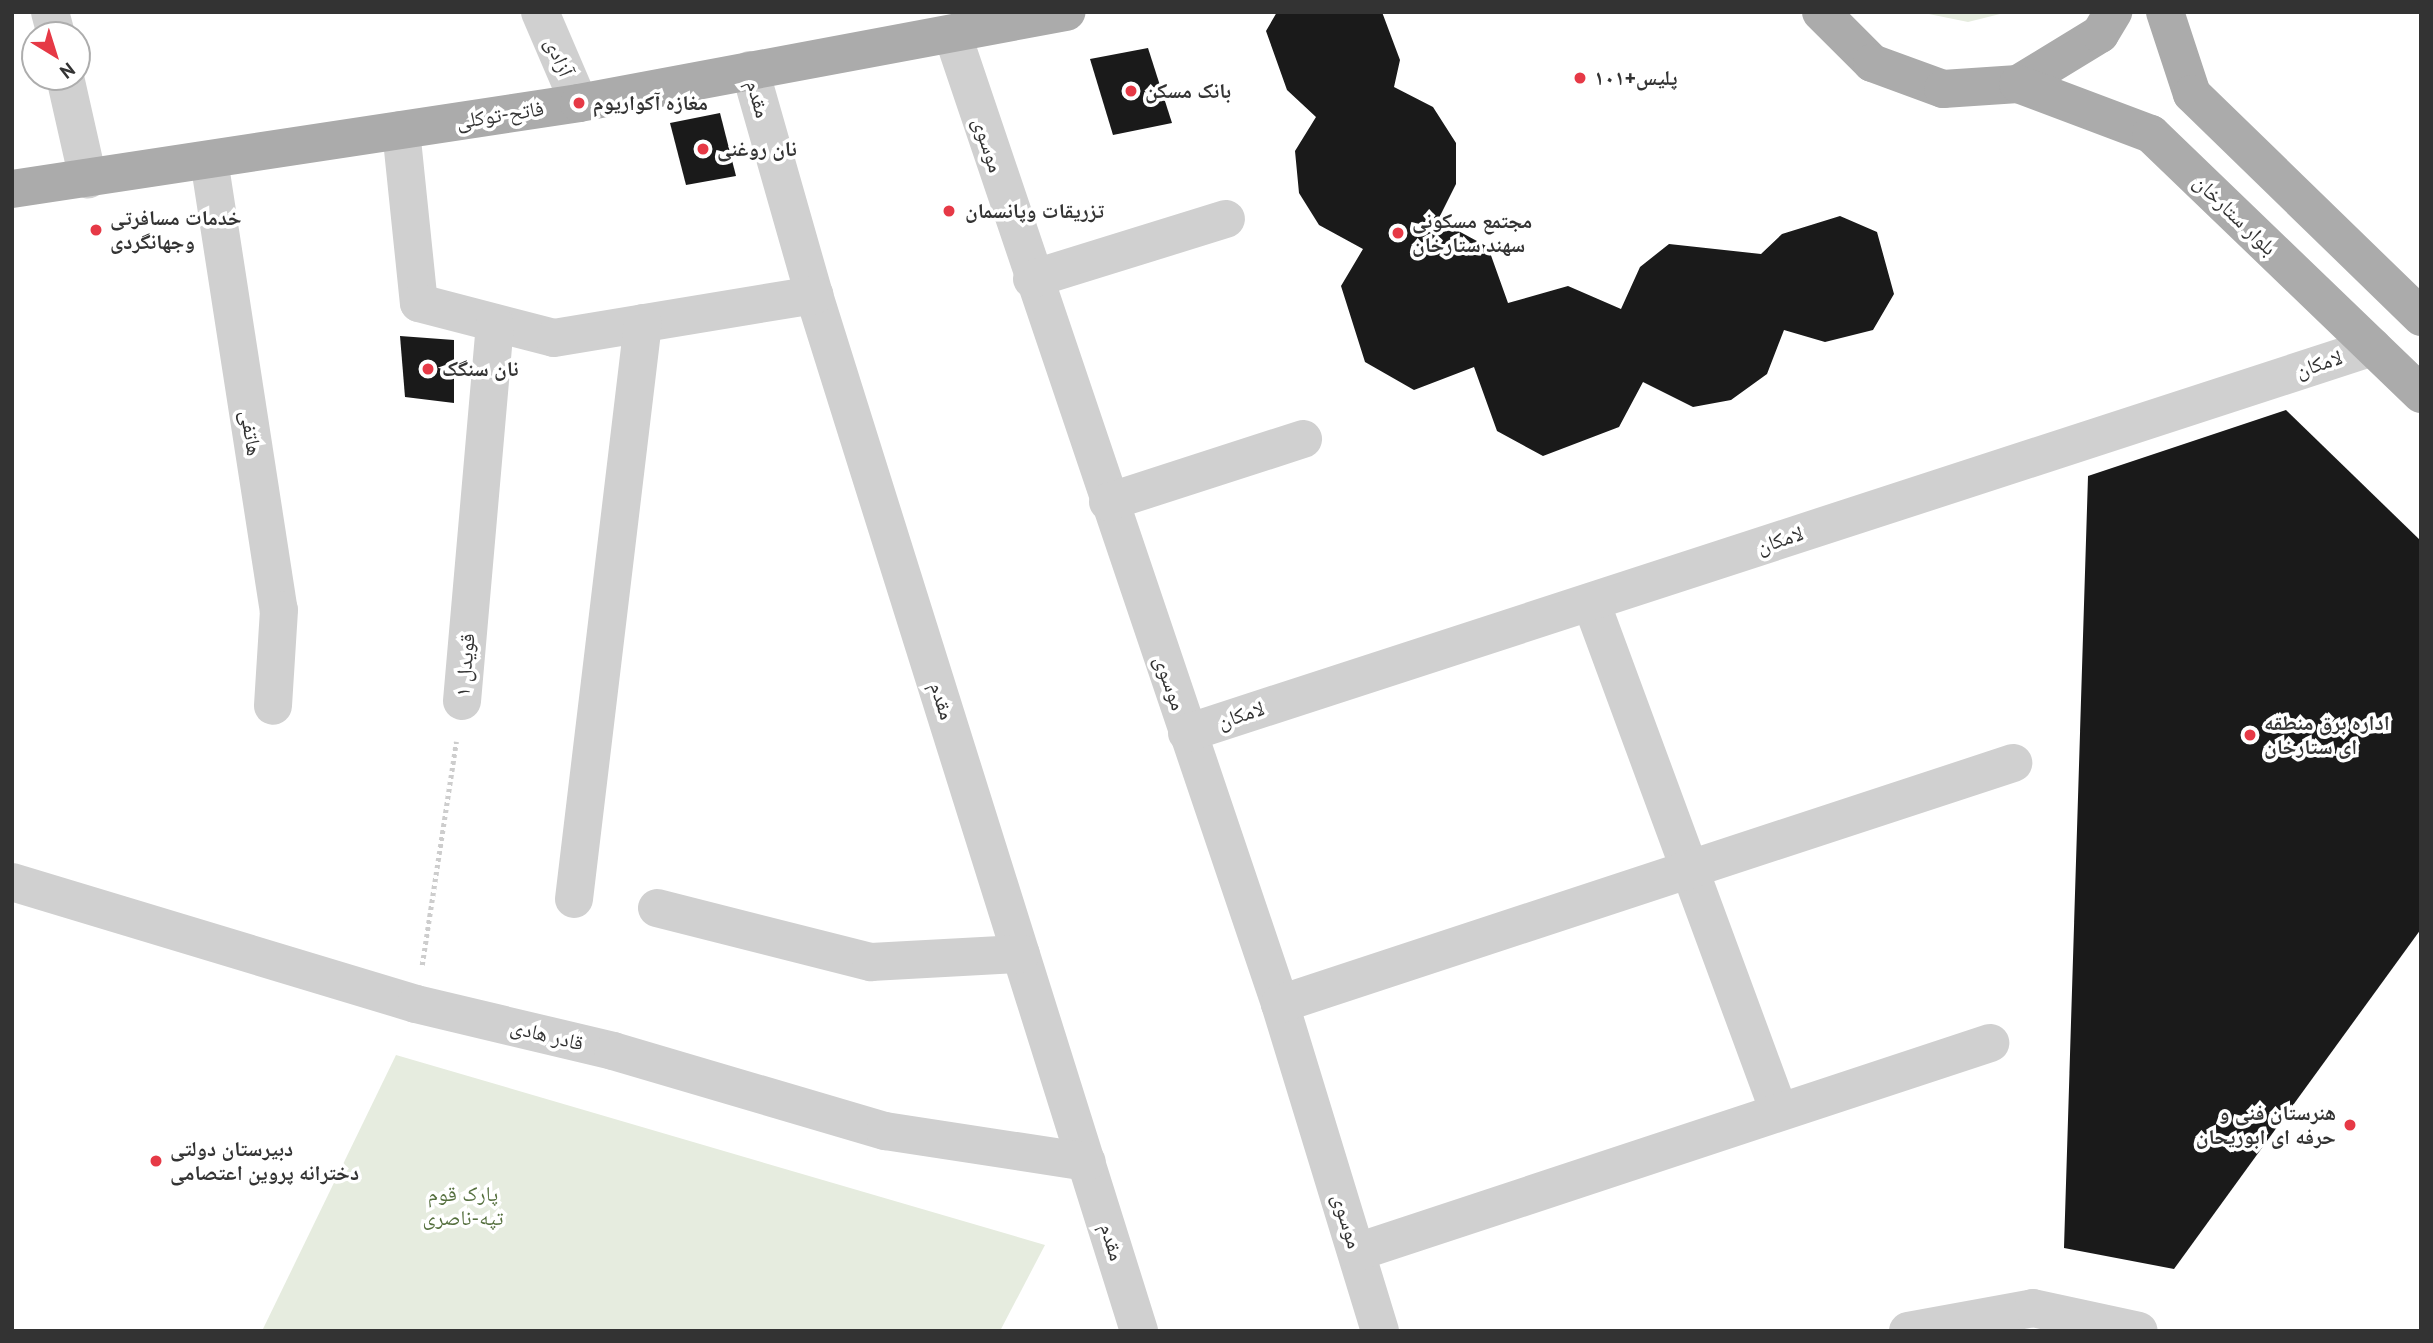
<!DOCTYPE html>
<meta charset="utf-8">
<style>
body{margin:0}
#map{position:relative;width:2433px;height:1343px;overflow:hidden;background:#fff;font-family:"PT Sans","Noto Naskh Arabic",sans-serif}
div>[style]{position:absolute}
.green>*{inset:0;background:#e6ecdf}
.building>*{inset:0;background:#1a1a1a}
.path>*{height:4.5px;margin-top:-2.25px;transform-origin:0;background:repeating-linear-gradient(90deg,#cdcdcd 0 3.5px,transparent 0 7px)}
.minor>*{height:38px;margin:-19px;padding:0 19px;transform-origin:19px;border-radius:19px;background:#d0d0d0}
.major>*{height:38px;margin:-19px;padding:0 19px;transform-origin:19px;border-radius:19px;background:#ababab}
.dots>*{width:19px;height:19px;translate:-50% -50%;box-sizing:border-box;border:4px solid #fff;border-radius:50%}
span{translate:-50% -50%;white-space:nowrap;text-align:center;line-height:1.15;-webkit-text-stroke:7px #fff;paint-order:stroke}
.street-label{font-size:21px;color:#333}
.poi-label{font-size:21px;color:#333;font-weight:700}
.left{translate:0 -50%;text-align:left}
.right{translate:-100% -50%;text-align:right}
.park-label{font-size:21px;color:#56703f}
.frame{position:absolute;inset:0;border:14px solid #333;pointer-events:none}
.north{position:absolute;left:21px;top:21px;width:70px;height:70px;box-sizing:border-box;background:#fff;border:2px solid #adadad;border-radius:50%;rotate:142deg;font-size:19px;font-weight:700;line-height:28px;text-align:center;color:#333}
.north::after{content:'';display:block;margin:auto;width:24px;height:32px;background:#e63946;clip-path:polygon(50% 0,100% 100%,50% 72%,0 100%)}
</style>
<div id="map">
<div class="green">
<div style="clip-path:polygon(1919px 12px,2008px 12px,1968px 22px)"></div>
<div style="clip-path:polygon(396px 1055px,1045px 1245px,1000px 1331px,262px 1331px)"></div>
</div>
<div class="building">
<div style="clip-path:polygon(1277px 12px,1382px 12px,1400px 60px,1394px 87px,1433px 107px,1456px 143px,1456px 184px,1438px 220px,1488px 247px,1508px 303px,1568px 286px,1621px 309px,1640px 267px,1669px 244px,1761px 254px,1782px 234px,1840px 216px,1877px 232px,1894px 294px,1873px 330px,1825px 342px,1784px 330px,1767px 374px,1731px 400px,1693px 407px,1643px 382px,1619px 427px,1543px 456px,1497px 431px,1474px 367px,1414px 390px,1365px 362px,1341px 286px,1363px 249px,1319px 225px,1299px 193px,1295px 151px,1316px 117px,1287px 90px,1266px 31px)"></div>
<div style="clip-path:polygon(1148px 48px,1172px 123px,1113px 135px,1090px 59px)"></div>
<div style="clip-path:polygon(720px 113px,736px 176px,686px 185px,670px 123px)"></div>
<div style="clip-path:polygon(400px 336px,454px 340px,454px 403px,405px 397px)"></div>
<div style="clip-path:polygon(2286px 410px,2421px 541px,2421px 929px,2174px 1269px,2064px 1248px,2088px 476px)"></div>
</div>
<div class="path">
<div style="left:422px;top:965px;width:226px;rotate:-81.3deg"></div>
</div>
<div class="minor">
<div style="left:50px;top:12px;width:24px;rotate:75deg"></div>
<div style="left:540px;top:12px;width:99px;rotate:66.8deg"></div>
<div style="left:953px;top:36px;width:1022px;rotate:71.33deg"></div>
<div style="left:1280px;top:1004px;width:342px;rotate:73deg"></div>
<div style="left:750px;top:70px;width:234px;rotate:74.1deg"></div>
<div style="left:814px;top:295px;width:1086px;rotate:72.58deg"></div>
<div style="left:65px;top:77px;width:105px;rotate:77.3deg"></div>
<div style="left:401px;top:130px;width:174px;rotate:84.1deg"></div>
<div style="left:419px;top:303px;width:139px;rotate:14.5deg"></div>
<div style="left:554px;top:338px;width:264px;rotate:-9.4deg"></div>
<div style="left:209px;top:160px;width:455px;rotate:81.2deg"></div>
<div style="left:279px;top:610px;width:96px;rotate:93.6deg"></div>
<div style="left:1032px;top:279px;width:203px;rotate:-17.2deg"></div>
<div style="left:1108px;top:502px;width:205px;rotate:-17.9deg"></div>
<div style="left:1591px;top:602px;width:540px;rotate:69.75deg"></div>
<div style="left:462px;top:701px;width:378px;rotate:-85deg"></div>
<div style="left:1187px;top:733px;width:1247px;rotate:-18.03deg"></div>
<div style="left:12px;top:882px;width:422px;rotate:16.8deg"></div>
<div style="left:416px;top:1004px;width:203px;rotate:13.4deg"></div>
<div style="left:613px;top:1051px;width:284px;rotate:16.4deg"></div>
<div style="left:885px;top:1131px;width:204px;rotate:8.7deg"></div>
<div style="left:574px;top:899px;width:580px;rotate:-83.17deg"></div>
<div style="left:657px;top:908px;width:221px;rotate:14.2deg"></div>
<div style="left:871px;top:962px;width:150px;rotate:-3.1deg"></div>
<div style="left:1280px;top:1004px;width:772px;rotate:-18.2deg"></div>
<div style="left:1357px;top:1252px;width:667px;rotate:-18.27deg"></div>
<div style="left:1908px;top:1331px;width:127px;rotate:-10.4deg"></div>
<div style="left:2033px;top:1308px;width:108px;rotate:12.2deg"></div>
</div>
<div class="major">
<div style="left:1821px;top:12px;width:72px;rotate:45deg"></div>
<div style="left:1872px;top:63px;width:76px;rotate:20.1deg"></div>
<div style="left:1943px;top:89px;width:75px;rotate:-3.8deg"></div>
<div style="left:2018px;top:84px;width:96px;rotate:-31.4deg"></div>
<div style="left:2100px;top:34px;width:26px;rotate:-59deg"></div>
<div style="left:2165px;top:12px;width:86px;rotate:71.8deg"></div>
<div style="left:2192px;top:94px;width:320px;rotate:44.2deg"></div>
<div style="left:2018px;top:84px;width:142px;rotate:20.6deg"></div>
<div style="left:2151px;top:134px;width:375px;rotate:43.9deg"></div>
<div style="left:12px;top:189px;width:573px;rotate:-8.62deg"></div>
<div style="left:579px;top:103px;width:496px;rotate:-10.6deg"></div>
</div>
<div class="dots">
<div style="left:1580px;top:78px;background:#e63946"></div>
<div style="left:1131px;top:91px;background:#e63946"></div>
<div style="left:579px;top:103px;background:#e63946"></div>
<div style="left:703px;top:149px;background:#e63946"></div>
<div style="left:949px;top:211px;background:#e63946"></div>
<div style="left:96px;top:230px;background:#e63946"></div>
<div style="left:1398px;top:233px;background:#e63946"></div>
<div style="left:428px;top:369px;background:#e63946"></div>
<div style="left:2250px;top:735px;background:#e63946"></div>
<div style="left:2350px;top:1125px;background:#e63946"></div>
<div style="left:156px;top:1161px;background:#e63946"></div>
</div>
<div class="street-label">
<span style="left:559px;top:57px;rotate:67deg">آزادی</span>
<span style="left:758px;top:99px;rotate:74deg">مقدم</span>
<span style="left:500px;top:115px;rotate:-9deg">فاتح-توکلی</span>
<span style="left:988px;top:145px;rotate:72deg">موسوی</span>
<span style="left:2235px;top:215px;rotate:44deg">بلوار ستارخان</span>
<span style="left:2319px;top:364px;rotate:-18deg">لامکان</span>
<span style="left:251px;top:433px;rotate:81deg">هاتفی</span>
<span style="left:1780px;top:540px;rotate:-18deg">لامکان</span>
<span style="left:465px;top:665px;rotate:-85deg">قویدل ۱</span>
<span style="left:1170px;top:683px;rotate:71deg">موسوی</span>
<span style="left:942px;top:701px;rotate:72deg">مقدم</span>
<span style="left:1241px;top:715px;rotate:-18deg">لامکان</span>
<span style="left:547px;top:1035px;rotate:14deg">قادر هادی</span>
<span style="left:1347px;top:1221px;rotate:73deg">موسوی</span>
<span style="left:1112px;top:1242px;rotate:73deg">مقدم</span>
</div>
<div class="poi-label">
<span class="left" style="left:1594px;top:78px">پلیس+۱۰۱</span>
<span class="left" style="left:1145px;top:91px">بانک مسکن</span>
<span class="left" style="left:593px;top:103px">مغازه آکواریوم</span>
<span class="left" style="left:717px;top:149px">نان روغنی</span>
<span class="left" style="left:965px;top:211px">تزریقات وپانسمان</span>
<span class="left" style="left:110px;top:230px">خدمات مسافرتی<br>وجهانگردی</span>
<span class="left" style="left:1412px;top:233px">مجتمع مسکونی<br>سهند ستارخان</span>
<span class="left" style="left:442px;top:369px">نان سنگک</span>
<span class="left" style="left:2264px;top:735px">اداره برق منطقه<br>ای ستارخان</span>
<span class="right" style="left:2336px;top:1125px">هنرستان فنی و<br>حرفه ای ابوریحان</span>
<span class="left" style="left:170px;top:1161px">دبیرستان دولتی<br>دخترانه پروین اعتصامی</span>
</div>
<div class="park-label">
<span style="left:463px;top:1206px">پارک قوم<br>تپه-ناصری</span>
</div>
<div class="frame"></div>
<div class="north">N</div>
</div>
